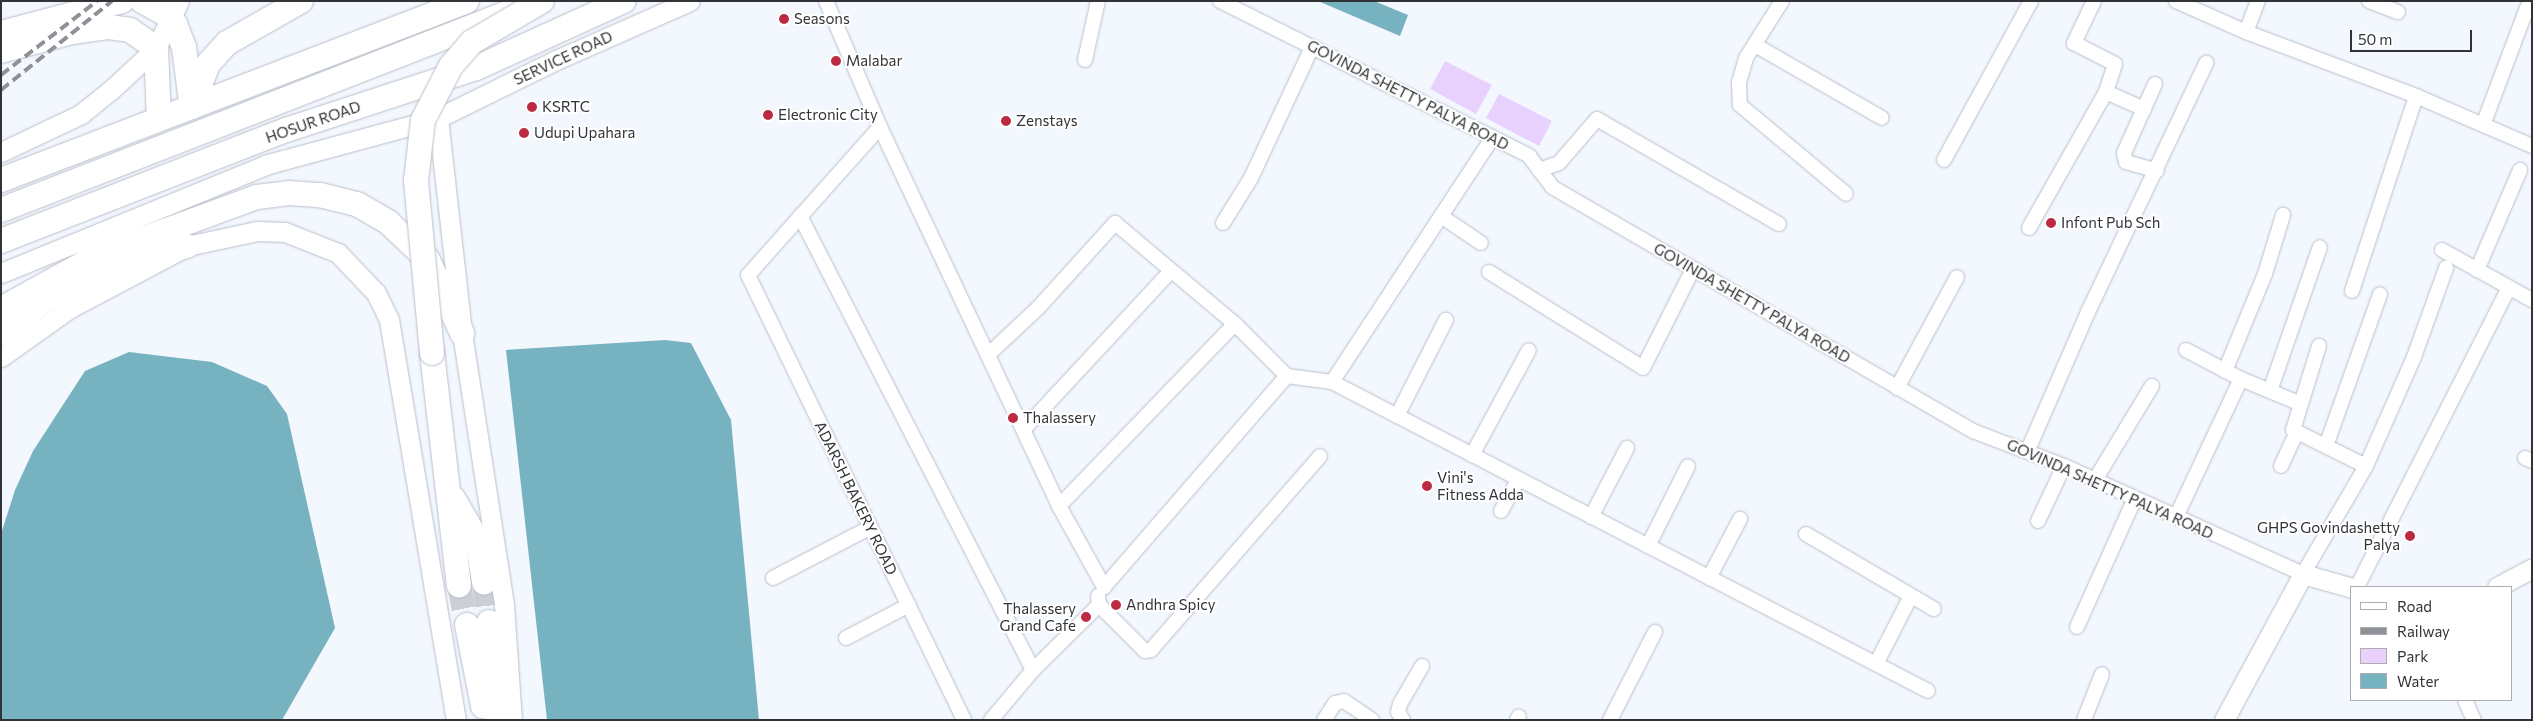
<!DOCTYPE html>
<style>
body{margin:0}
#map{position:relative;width:2533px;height:721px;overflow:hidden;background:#f3f7fe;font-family:Commissioner,sans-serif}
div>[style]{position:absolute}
.green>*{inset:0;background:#e8d2fd}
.water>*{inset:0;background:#77b2c0}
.highway-tunnel>*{height:24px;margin-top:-12px;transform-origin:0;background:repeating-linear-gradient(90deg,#ccd0d6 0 24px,transparent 0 36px)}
.roads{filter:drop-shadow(0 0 1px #b9bfca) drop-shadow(0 0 1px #b9bfca)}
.street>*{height:14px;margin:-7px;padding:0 7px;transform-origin:7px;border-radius:7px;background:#fff}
.secondary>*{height:19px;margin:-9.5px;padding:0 9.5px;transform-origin:9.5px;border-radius:9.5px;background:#fff}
.highway>*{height:24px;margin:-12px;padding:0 12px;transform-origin:12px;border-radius:12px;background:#fff}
.rail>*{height:4px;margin-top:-2px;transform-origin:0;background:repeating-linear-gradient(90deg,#8e9197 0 10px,transparent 0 15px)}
.bridges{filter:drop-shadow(0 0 1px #b9bfca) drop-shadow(0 0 1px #b9bfca)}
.highway-bridge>*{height:24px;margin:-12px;padding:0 12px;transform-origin:12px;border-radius:12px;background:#fff}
.dots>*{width:14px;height:14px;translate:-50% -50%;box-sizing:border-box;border:2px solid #fff;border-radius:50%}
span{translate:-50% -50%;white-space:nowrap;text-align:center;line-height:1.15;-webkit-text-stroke:4px #fff;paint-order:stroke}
.poi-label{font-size:15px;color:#313337}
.left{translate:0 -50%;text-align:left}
.right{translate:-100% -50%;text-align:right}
.street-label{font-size:15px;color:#313337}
.frame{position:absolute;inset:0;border:2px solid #313337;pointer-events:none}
.legend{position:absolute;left:2350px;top:586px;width:162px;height:115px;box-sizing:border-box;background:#fff;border:1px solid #adadaf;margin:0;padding:6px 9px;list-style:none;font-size:15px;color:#313337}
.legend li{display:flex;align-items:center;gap:10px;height:25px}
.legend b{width:25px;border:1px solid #adadaf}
.scale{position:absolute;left:2350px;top:30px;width:122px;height:22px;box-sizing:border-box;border:2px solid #313337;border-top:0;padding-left:6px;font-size:15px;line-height:18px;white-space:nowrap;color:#313337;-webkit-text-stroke:4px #fff;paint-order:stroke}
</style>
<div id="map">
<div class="green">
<div style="clip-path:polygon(1445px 61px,1492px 85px,1476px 114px,1430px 89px)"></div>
<div style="clip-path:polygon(1499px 94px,1552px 121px,1539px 146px,1486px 118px)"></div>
</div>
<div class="water">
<div style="clip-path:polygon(1318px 1px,1374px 1px,1408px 15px,1400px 36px)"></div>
<div style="clip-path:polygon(665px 340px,691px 343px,731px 420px,759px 720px,547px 720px,506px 350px)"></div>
<div style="clip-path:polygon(129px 352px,212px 362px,267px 386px,287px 414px,335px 628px,282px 720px,1px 720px,1px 534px,15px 490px,33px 451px,85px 371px)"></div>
</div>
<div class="highway-tunnel">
<div style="left:484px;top:582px;width:40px;rotate:82.9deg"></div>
<div style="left:459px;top:585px;width:41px;rotate:78.7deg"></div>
</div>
<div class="roads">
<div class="street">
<div style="left:826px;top:1px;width:137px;rotate:66.8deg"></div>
<div style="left:880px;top:127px;width:419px;rotate:64.7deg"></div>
<div style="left:1059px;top:506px;width:93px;rotate:60.9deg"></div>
<div style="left:1104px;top:587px;width:279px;rotate:-49.1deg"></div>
<div style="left:1220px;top:1px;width:346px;rotate:26.6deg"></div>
<div style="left:1529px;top:156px;width:39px;rotate:53deg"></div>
<div style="left:1552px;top:187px;width:487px;rotate:30.1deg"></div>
<div style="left:1973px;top:431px;width:97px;rotate:21deg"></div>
<div style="left:2064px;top:466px;width:262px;rotate:24.3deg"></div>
<div style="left:2303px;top:574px;width:125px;rotate:-59.7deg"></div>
<div style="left:2366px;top:466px;width:119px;rotate:-66.2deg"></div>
<div style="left:2414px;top:357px;width:95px;rotate:-70.2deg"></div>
<div style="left:1782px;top:1px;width:67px;rotate:122.3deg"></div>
<div style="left:1746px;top:58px;width:25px;rotate:106deg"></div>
<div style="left:1739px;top:82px;width:23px;rotate:88deg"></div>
<div style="left:1740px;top:105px;width:138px;rotate:40deg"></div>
<div style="left:2094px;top:1px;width:47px;rotate:115.5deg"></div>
<div style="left:2074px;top:43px;width:46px;rotate:27.1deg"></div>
<div style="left:2115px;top:64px;width:29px;rotate:108deg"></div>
<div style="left:2106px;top:92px;width:42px;rotate:24.1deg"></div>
<div style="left:2176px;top:1px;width:77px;rotate:23.9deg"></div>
<div style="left:2246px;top:32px;width:182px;rotate:20.6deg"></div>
<div style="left:2416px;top:96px;width:126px;rotate:23.3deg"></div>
<div style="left:2369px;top:1px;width:31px;rotate:21deg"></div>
<div style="left:2246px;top:32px;width:33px;rotate:-69deg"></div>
<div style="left:1755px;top:45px;width:146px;rotate:29.9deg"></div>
<div style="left:1085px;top:60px;width:60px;rotate:-77.6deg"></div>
<div style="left:2155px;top:84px;width:76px;rotate:114.2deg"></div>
<div style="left:2124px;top:153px;width:9px;rotate:77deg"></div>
<div style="left:2126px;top:162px;width:32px;rotate:16deg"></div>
<div style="left:2483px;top:125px;width:125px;rotate:-69.4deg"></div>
<div style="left:880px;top:127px;width:198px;rotate:131.7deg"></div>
<div style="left:748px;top:275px;width:495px;rotate:64.1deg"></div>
<div style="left:1944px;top:160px;width:181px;rotate:-61.3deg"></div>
<div style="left:1539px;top:170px;width:21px;rotate:-19deg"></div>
<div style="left:1559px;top:163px;width:58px;rotate:-49.2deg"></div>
<div style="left:1597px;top:119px;width:210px;rotate:30deg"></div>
<div style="left:800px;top:216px;width:510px;rotate:62.83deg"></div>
<div style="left:1441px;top:216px;width:48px;rotate:34deg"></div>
<div style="left:1223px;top:223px;width:53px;rotate:-58.1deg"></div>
<div style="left:1251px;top:178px;width:145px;rotate:-65deg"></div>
<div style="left:2029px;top:228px;width:156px;rotate:-60.5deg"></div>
<div style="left:2442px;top:250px;width:103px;rotate:29.1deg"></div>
<div style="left:2477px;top:270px;width:109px;rotate:-66.7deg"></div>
<div style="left:1489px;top:272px;width:181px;rotate:31.9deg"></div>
<div style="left:1643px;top:368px;width:111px;rotate:-63.2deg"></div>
<div style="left:2352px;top:291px;width:205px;rotate:-71.8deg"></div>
<div style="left:2186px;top:350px;width:62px;rotate:27.8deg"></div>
<div style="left:2241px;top:379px;width:65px;rotate:22.6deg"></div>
<div style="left:2301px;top:404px;width:27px;rotate:107deg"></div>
<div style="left:2293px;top:430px;width:81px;rotate:26.3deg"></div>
<div style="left:989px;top:354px;width:67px;rotate:-43.2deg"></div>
<div style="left:1038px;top:308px;width:115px;rotate:-47.8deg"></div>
<div style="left:1115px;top:223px;width:157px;rotate:40.1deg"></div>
<div style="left:1235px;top:324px;width:74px;rotate:45deg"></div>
<div style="left:1287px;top:376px;width:45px;rotate:7.6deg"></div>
<div style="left:1332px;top:382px;width:671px;rotate:27.4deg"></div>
<div style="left:2225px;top:371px;width:105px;rotate:-67.6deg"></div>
<div style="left:2265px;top:274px;width:62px;rotate:-73deg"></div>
<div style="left:1332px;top:382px;width:293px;rotate:-56.7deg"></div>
<div style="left:1897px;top:388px;width:126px;rotate:-61.6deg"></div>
<div style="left:2270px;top:391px;width:152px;rotate:-70.9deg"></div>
<div style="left:2301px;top:404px;width:61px;rotate:-72.8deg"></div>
<div style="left:1397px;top:416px;width:108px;rotate:-63deg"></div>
<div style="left:1025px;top:428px;width:214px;rotate:-47.1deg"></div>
<div style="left:2326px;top:446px;width:161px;rotate:-70.4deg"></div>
<div style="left:2028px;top:450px;width:150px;rotate:-66.5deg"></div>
<div style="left:2088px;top:312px;width:276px;rotate:-64.6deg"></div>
<div style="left:1472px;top:455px;width:119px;rotate:-61.5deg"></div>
<div style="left:2525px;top:458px;width:8px;rotate:23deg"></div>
<div style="left:2281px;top:466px;width:38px;rotate:-65deg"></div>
<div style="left:2095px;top:480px;width:110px;rotate:-58.8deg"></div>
<div style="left:1059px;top:506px;width:253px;rotate:-46deg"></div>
<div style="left:1501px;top:511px;width:35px;rotate:-61deg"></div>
<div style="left:1591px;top:517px;width:78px;rotate:-62.4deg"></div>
<div style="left:2176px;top:517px;width:153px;rotate:-64.8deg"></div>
<div style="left:2038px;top:521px;width:61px;rotate:-64.7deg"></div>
<div style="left:1806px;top:534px;width:148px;rotate:30.4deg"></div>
<div style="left:1648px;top:546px;width:89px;rotate:-63.4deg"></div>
<div style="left:773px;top:578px;width:110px;rotate:-27.5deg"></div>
<div style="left:1709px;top:578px;width:67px;rotate:-62.3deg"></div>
<div style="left:2357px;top:587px;width:336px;rotate:-63.1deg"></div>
<div style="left:1099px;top:605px;width:65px;rotate:45deg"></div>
<div style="left:1145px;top:651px;width:6px;rotate:-9deg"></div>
<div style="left:1151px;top:650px;width:257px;rotate:-48.9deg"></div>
<div style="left:2077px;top:627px;width:141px;rotate:-65.8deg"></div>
<div style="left:846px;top:638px;width:71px;rotate:-27.6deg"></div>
<div style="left:1876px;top:664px;width:76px;rotate:-62.8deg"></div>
<div style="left:2465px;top:700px;width:22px;rotate:66deg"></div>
<div style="left:991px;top:720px;width:65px;rotate:-50deg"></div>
<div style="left:1033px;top:670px;width:93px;rotate:-44.6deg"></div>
<div style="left:1099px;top:605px;width:9px;rotate:-96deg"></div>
<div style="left:1324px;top:720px;width:20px;rotate:-57deg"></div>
<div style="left:1335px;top:703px;width:9px;rotate:-13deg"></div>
<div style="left:1344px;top:701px;width:34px;rotate:34deg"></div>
<div style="left:1403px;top:720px;width:9px;rotate:-122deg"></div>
<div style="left:1398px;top:712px;width:8px;rotate:-76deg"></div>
<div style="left:1400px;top:704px;width:44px;rotate:-59.9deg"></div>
<div style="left:1517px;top:720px;width:4px;rotate:-63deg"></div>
<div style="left:1610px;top:720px;width:99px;rotate:-62.9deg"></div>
<div style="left:2084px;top:720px;width:49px;rotate:-68.6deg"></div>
</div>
<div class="secondary">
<div style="left:438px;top:118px;width:216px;rotate:83.6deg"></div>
<div style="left:462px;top:333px;width:274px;rotate:81.2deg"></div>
<div style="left:504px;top:604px;width:116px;rotate:86.1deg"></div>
<div style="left:1px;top:152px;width:89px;rotate:-25.4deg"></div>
<div style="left:81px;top:114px;width:38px;rotate:-39deg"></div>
<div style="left:111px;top:90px;width:62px;rotate:-43deg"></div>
<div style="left:156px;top:48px;width:52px;rotate:-63.9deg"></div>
<div style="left:1px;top:273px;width:288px;rotate:-22.2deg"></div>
<div style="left:268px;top:164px;width:176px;rotate:-15.1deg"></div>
<div style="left:438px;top:118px;width:131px;rotate:-26.2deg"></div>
<div style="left:556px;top:60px;width:146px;rotate:-23.8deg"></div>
<div style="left:1px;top:357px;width:85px;rotate:-35.4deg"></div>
<div style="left:70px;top:308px;width:132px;rotate:-27.9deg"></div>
<div style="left:187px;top:246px;width:72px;rotate:-12.1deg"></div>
<div style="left:257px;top:231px;width:28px;rotate:2deg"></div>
<div style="left:285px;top:232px;width:57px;rotate:21.6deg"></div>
<div style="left:338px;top:253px;width:55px;rotate:46.5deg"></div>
<div style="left:376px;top:293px;width:30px;rotate:64deg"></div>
<div style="left:389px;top:320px;width:406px;rotate:80.5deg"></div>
<div style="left:2497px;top:587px;width:40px;rotate:-28deg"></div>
<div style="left:2224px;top:720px;width:166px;rotate:-61.6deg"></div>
<div style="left:2303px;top:574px;width:51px;rotate:15.9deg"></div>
</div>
<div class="highway">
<div style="left:142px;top:1px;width:25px;rotate:29deg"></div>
<div style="left:164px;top:13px;width:16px;rotate:45deg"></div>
<div style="left:175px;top:24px;width:25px;rotate:69deg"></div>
<div style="left:184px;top:47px;width:55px;rotate:82.7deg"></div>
<div style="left:1px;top:33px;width:125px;rotate:-14.8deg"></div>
<div style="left:1px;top:51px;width:73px;rotate:-15deg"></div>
<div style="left:72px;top:32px;width:37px;rotate:-8deg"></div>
<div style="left:109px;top:27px;width:21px;rotate:8deg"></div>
<div style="left:130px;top:30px;width:32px;rotate:35deg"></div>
<div style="left:156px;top:48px;width:71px;rotate:87.6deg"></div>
<div style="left:192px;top:107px;width:46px;rotate:-69.6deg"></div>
<div style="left:208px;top:64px;width:28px;rotate:-48deg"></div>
<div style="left:227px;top:43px;width:85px;rotate:-29.6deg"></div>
<div style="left:1px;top:180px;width:499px;rotate:-21deg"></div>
<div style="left:1px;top:210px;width:548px;rotate:-21.28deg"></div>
<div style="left:1px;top:241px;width:306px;rotate:-21.3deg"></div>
<div style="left:286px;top:130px;width:200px;rotate:-18.1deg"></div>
<div style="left:476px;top:68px;width:162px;rotate:-24.4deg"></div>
<div style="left:1px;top:309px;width:112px;rotate:-28.9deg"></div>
<div style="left:99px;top:255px;width:168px;rotate:-20.2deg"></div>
<div style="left:257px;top:197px;width:32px;rotate:-7deg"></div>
<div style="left:289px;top:193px;width:31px;rotate:4deg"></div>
<div style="left:320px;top:195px;width:38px;rotate:14deg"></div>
<div style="left:357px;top:204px;width:36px;rotate:30deg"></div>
<div style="left:388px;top:222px;width:55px;rotate:43.5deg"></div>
<div style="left:428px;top:260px;width:81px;rotate:65deg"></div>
<div style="left:1px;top:333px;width:55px;rotate:-36.9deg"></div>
<div style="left:45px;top:300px;width:89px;rotate:-24.6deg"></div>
<div style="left:126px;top:263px;width:63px;rotate:-15.6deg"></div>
<div style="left:432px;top:353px;width:234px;rotate:83.4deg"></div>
<div style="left:453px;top:498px;width:48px;rotate:59.7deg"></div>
<div style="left:477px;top:539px;width:44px;rotate:80.8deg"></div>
<div style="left:489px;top:622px;width:98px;rotate:84.8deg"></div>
<div style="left:467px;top:625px;width:83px;rotate:78.8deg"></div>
</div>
</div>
<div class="rail">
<div style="left:1px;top:75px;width:121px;rotate:-37.6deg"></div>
<div style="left:1px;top:90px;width:142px;rotate:-38.7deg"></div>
</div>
<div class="bridges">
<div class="highway-bridge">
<div style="left:432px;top:353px;width:173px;rotate:-95.3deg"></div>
<div style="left:416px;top:181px;width:61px;rotate:-83.5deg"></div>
<div style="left:423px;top:120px;width:61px;rotate:-62.6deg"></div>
<div style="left:451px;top:66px;width:32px;rotate:-49deg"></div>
<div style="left:472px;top:42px;width:81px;rotate:-30.4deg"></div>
</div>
</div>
<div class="dots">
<div style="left:784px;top:19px;background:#bc2b41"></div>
<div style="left:836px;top:61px;background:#bc2b41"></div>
<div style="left:532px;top:107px;background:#bc2b41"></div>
<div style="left:768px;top:115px;background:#bc2b41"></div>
<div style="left:1006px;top:121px;background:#bc2b41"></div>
<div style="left:524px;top:133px;background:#bc2b41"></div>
<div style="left:2051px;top:223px;background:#bc2b41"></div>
<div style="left:1013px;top:418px;background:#bc2b41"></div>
<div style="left:1427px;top:486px;background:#bc2b41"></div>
<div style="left:2410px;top:536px;background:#bc2b41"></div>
<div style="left:1116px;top:605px;background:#bc2b41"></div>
<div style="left:1086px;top:617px;background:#bc2b41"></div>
</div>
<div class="poi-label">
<span class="left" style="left:794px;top:19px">Seasons</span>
<span class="left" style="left:846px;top:61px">Malabar</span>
<span class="left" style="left:542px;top:107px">KSRTC</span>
<span class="left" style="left:778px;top:115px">Electronic City</span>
<span class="left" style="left:1016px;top:121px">Zenstays</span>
<span class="left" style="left:534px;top:133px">Udupi Upahara</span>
<span class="left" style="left:2061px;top:223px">Infont Pub Sch</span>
<span class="left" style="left:1023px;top:418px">Thalassery</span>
<span class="left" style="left:1437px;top:486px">Vini's<br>Fitness Adda</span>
<span class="right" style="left:2400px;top:536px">GHPS Govindashetty<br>Palya</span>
<span class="left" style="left:1126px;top:605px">Andhra Spicy</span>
<span class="right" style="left:1076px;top:617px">Thalassery<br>Grand Cafe</span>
</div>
<div class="street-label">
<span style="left:563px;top:58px;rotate:-25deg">SERVICE ROAD</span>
<span style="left:1408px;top:95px;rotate:27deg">GOVINDA SHETTY PALYA ROAD</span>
<span style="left:313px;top:122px;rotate:-19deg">HOSUR ROAD</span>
<span style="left:1752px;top:303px;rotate:30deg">GOVINDA SHETTY PALYA ROAD</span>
<span style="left:2110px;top:489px;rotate:24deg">GOVINDA SHETTY PALYA ROAD</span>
<span style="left:856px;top:498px;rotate:64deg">ADARSH BAKERY ROAD</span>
</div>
<div class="frame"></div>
<ul class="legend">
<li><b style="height:6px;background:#fff"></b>Road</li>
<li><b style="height:6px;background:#8e9197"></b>Railway</li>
<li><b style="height:14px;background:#e8d2fd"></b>Park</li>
<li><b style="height:14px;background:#77b2c0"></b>Water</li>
</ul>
<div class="scale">50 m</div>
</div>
